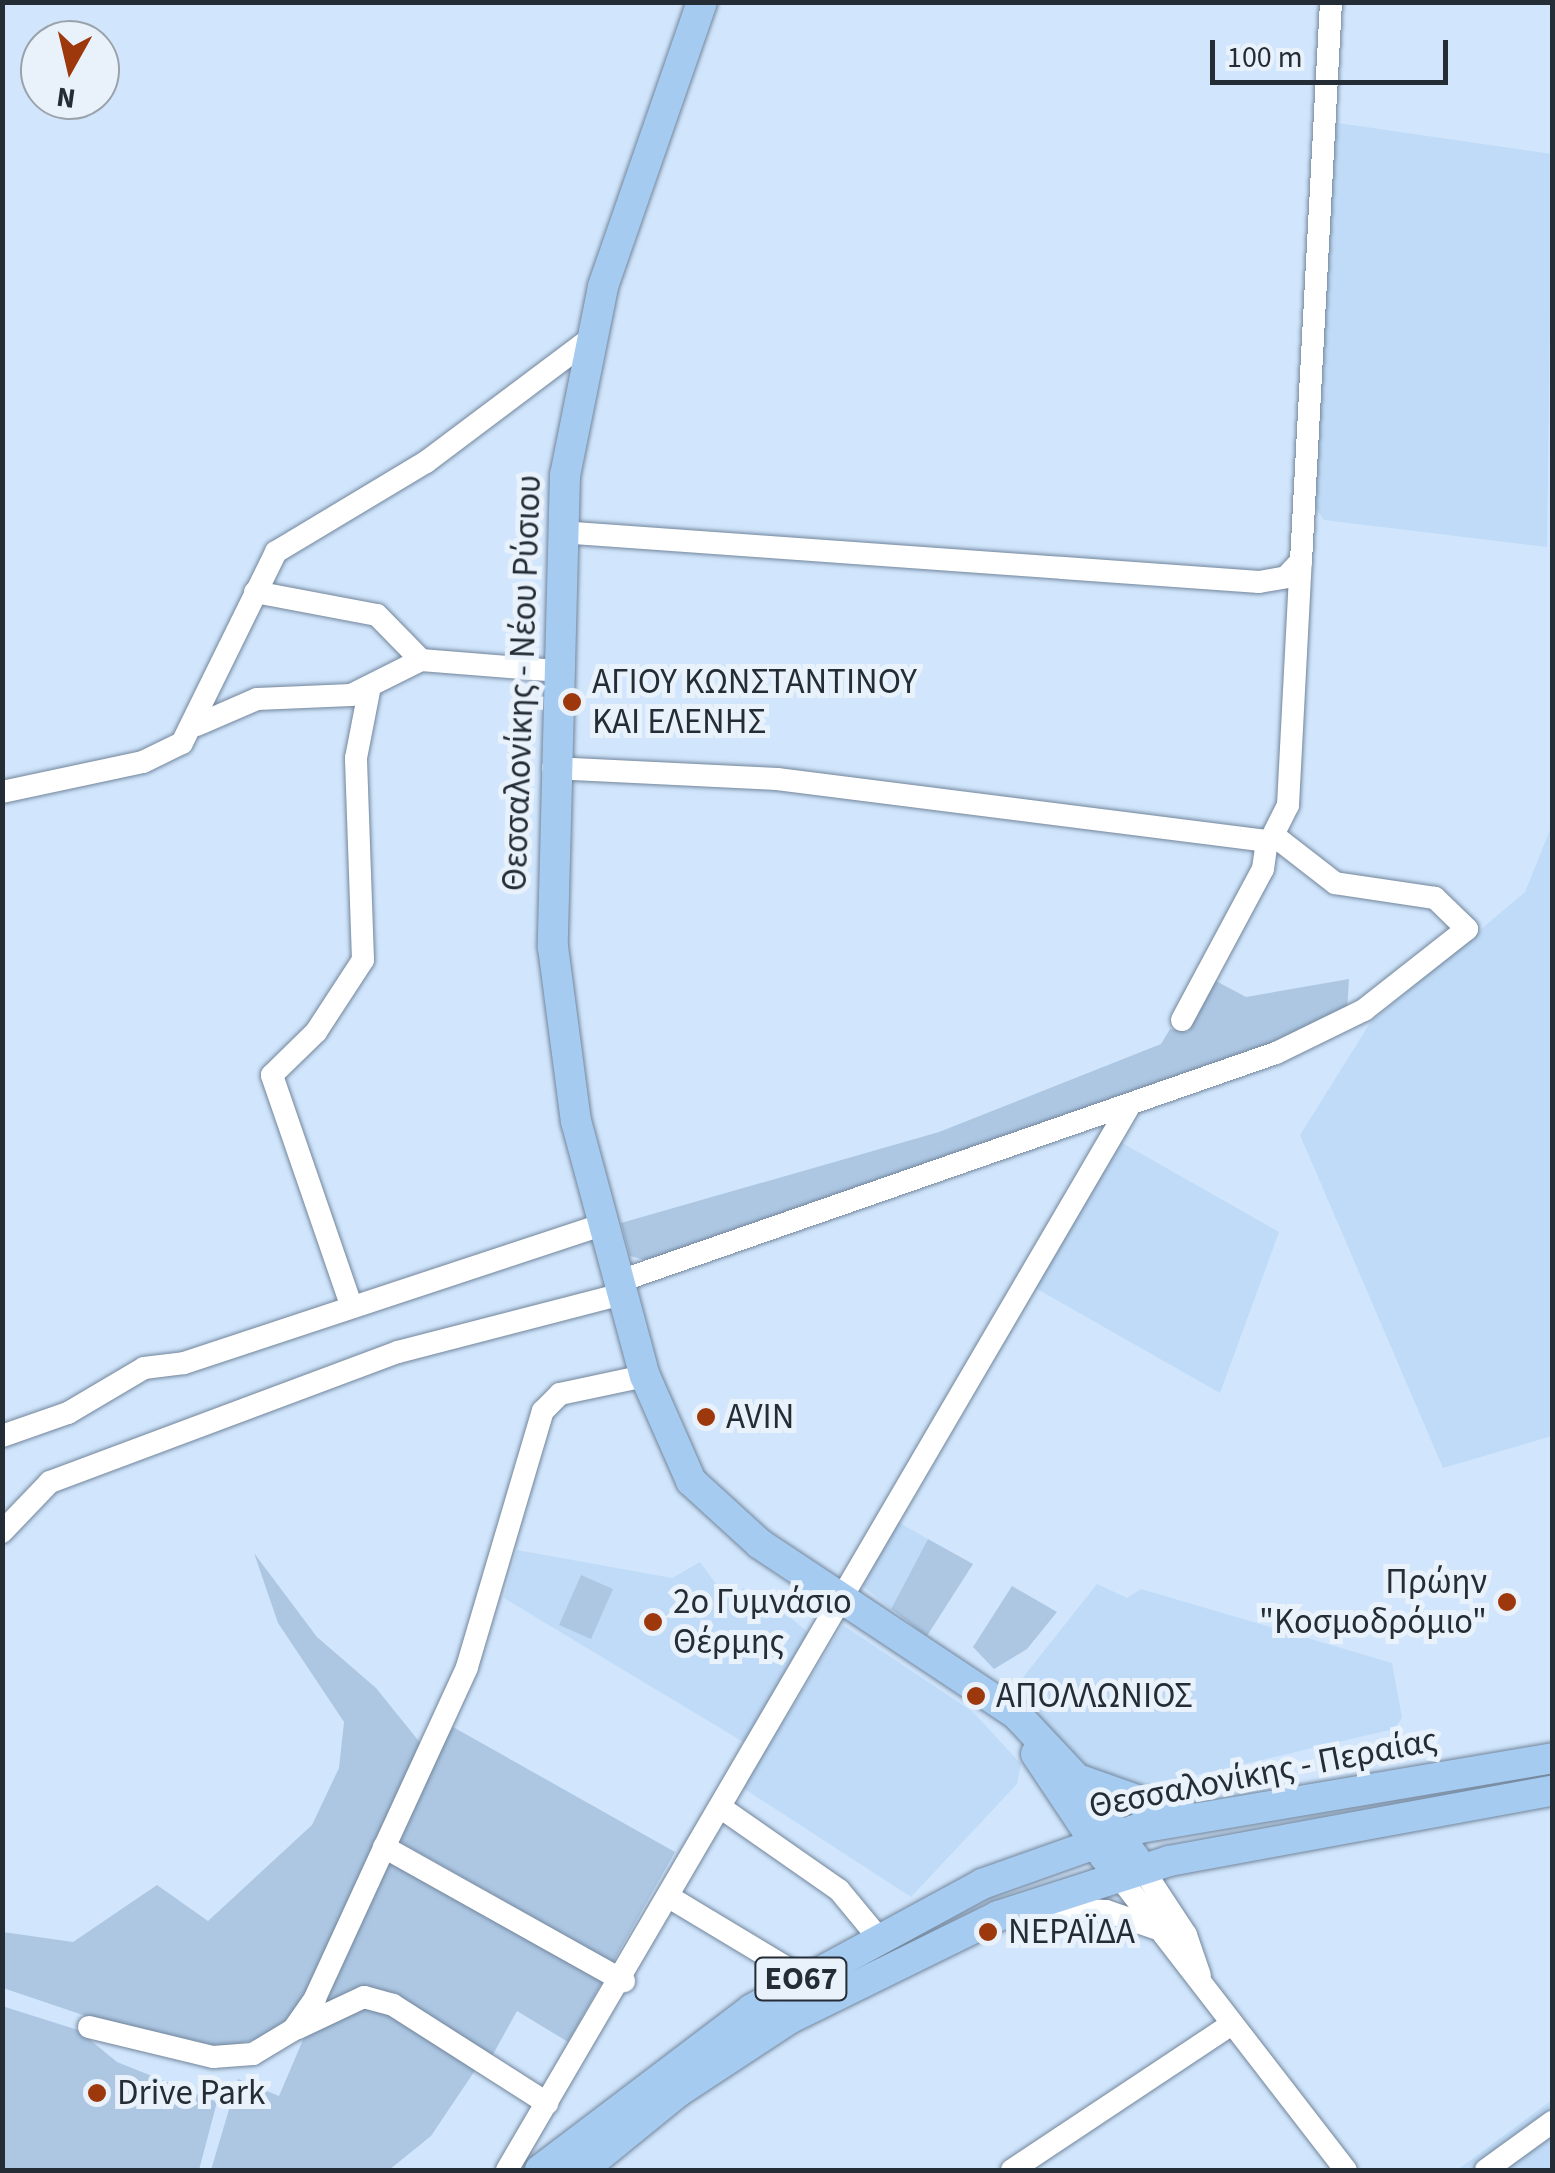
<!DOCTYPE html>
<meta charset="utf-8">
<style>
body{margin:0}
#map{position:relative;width:1555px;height:2173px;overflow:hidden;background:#d1e6fd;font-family:"Source Sans 3",sans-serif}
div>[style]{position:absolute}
.built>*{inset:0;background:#c0dbf7}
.green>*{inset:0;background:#adc7e3}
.roads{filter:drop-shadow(0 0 2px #72859a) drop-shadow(0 0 2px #72859a)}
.minor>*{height:22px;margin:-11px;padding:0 11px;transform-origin:11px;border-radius:11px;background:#fff}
.major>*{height:30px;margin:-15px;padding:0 15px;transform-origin:15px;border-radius:15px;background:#a6cbf1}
.dots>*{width:28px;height:28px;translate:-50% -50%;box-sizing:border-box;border:5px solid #e9f2fb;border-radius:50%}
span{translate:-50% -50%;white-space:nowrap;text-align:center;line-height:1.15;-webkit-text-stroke:10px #e9f2fb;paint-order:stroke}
.shield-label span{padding:2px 8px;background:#e9f2fb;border:2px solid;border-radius:8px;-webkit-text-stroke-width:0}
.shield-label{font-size:32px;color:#242c35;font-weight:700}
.poi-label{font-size:35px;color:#242c35}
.left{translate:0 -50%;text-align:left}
.right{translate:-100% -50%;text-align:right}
.street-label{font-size:35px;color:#242c35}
.frame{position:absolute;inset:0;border:5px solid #242c35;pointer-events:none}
.north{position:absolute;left:20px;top:20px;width:100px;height:100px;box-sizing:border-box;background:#e9f2fb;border:2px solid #9aa3ac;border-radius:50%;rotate:188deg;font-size:28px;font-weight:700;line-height:40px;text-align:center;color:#242c35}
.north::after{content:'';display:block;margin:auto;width:35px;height:45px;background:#9d380d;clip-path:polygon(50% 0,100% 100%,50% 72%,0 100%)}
.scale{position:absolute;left:1210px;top:40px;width:238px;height:45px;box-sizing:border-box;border:5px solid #242c35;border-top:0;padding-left:12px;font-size:30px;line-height:35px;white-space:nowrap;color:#242c35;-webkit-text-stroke:8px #e9f2fb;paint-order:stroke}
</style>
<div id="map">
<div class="built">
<div style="clip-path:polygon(1331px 122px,1552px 154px,1547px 547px,1324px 520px,1313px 503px)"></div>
<div style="clip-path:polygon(1552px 825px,1552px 1436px,1443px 1468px,1300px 1135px,1370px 1023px,1525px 892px)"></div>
<div style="clip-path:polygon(1117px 1140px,1279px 1232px,1220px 1393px,1030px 1285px)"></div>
<div style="clip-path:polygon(898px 1522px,928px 1539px,891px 1609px,863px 1586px)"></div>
<div style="clip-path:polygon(517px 1550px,672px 1578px,700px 1562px,727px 1599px,744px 1588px,759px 1608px,779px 1608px,810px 1634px,745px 1743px,504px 1598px)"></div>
<div style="clip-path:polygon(1097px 1584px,1127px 1598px,1141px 1589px,1392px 1663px,1402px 1718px,1394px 1729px,1133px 1790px,1091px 1770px,1013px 1690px)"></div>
<div style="clip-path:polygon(843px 1625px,973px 1712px,1021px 1764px,1017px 1784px,911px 1897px,743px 1788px)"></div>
<div style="clip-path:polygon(1552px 2100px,1552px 2170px,1457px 2170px)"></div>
</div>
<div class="green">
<div style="clip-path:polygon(1349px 979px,1347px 1011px,1265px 1049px,656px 1263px,630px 1256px,621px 1223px,939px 1132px,1161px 1044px,1170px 1029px,1188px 1032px,1216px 981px,1246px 997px)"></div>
<div style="clip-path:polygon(928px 1539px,973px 1564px,927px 1636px,891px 1609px)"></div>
<div style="clip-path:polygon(254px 1553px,317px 1637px,376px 1688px,426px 1750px,307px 2003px,264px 2038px,221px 2047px,154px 2039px,3px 1988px,3px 1932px,73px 1942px,157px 1885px,208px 1921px,312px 1825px,339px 1768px,344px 1722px,278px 1623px)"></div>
<div style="clip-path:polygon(581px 1575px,613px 1589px,591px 1639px,559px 1625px)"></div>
<div style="clip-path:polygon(1012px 1586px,1057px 1612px,1027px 1649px,994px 1669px,973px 1647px)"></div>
<div style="clip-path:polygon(453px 1727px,675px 1852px,613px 1962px,391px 1837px)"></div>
<div style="clip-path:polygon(391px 1851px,605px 1977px,568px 2042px,517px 2011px,491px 2058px,399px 2000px,316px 2011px)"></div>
<div style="clip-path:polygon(365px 2002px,390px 2008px,478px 2066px,431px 2136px,389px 2170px,211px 2170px,238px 2079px,279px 2096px,308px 2028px)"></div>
<div style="clip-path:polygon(2px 2006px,78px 2030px,117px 2062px,217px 2102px,199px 2170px,3px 2170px)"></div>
</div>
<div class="roads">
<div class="minor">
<div style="left:560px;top:532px;width:701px;rotate:4.09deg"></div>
<div style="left:1259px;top:582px;width:27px;rotate:-10deg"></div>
<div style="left:1286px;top:577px;width:22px;rotate:-47deg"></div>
<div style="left:1301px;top:561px;width:560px;rotate:-86.93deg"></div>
<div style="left:255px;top:592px;width:124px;rotate:10.7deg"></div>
<div style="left:377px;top:615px;width:63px;rotate:45.6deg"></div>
<div style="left:197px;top:725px;width:65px;rotate:-23.4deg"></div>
<div style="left:257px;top:699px;width:94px;rotate:-2.4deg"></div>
<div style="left:351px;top:695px;width:78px;rotate:-26.6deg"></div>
<div style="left:421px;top:660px;width:136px;rotate:4.6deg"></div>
<div style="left:553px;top:768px;width:224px;rotate:2.8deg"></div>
<div style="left:777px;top:779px;width:497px;rotate:7.2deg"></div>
<div style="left:1270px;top:841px;width:40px;rotate:-63.4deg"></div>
<div style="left:1288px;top:805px;width:244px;rotate:-87deg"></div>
<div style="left:2px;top:792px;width:144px;rotate:-12deg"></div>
<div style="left:143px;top:762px;width:43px;rotate:-26deg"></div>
<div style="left:182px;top:743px;width:213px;rotate:-63.8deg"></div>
<div style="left:276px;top:552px;width:175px;rotate:-31deg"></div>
<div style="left:426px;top:462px;width:205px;rotate:-36.9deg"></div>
<div style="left:1182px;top:1020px;width:171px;rotate:-61.8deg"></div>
<div style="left:1263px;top:869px;width:28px;rotate:-82deg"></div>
<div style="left:620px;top:1281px;width:694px;rotate:-19.17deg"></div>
<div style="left:1276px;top:1053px;width:98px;rotate:-26deg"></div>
<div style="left:1364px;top:1010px;width:131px;rotate:-38.2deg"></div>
<div style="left:1467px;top:929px;width:45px;rotate:-135.9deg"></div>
<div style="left:1435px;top:898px;width:101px;rotate:-171.5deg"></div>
<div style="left:1335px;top:883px;width:73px;rotate:-142.2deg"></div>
<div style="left:350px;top:1302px;width:240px;rotate:-109deg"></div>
<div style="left:272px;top:1075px;width:62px;rotate:-44.3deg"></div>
<div style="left:316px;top:1032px;width:86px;rotate:-56.9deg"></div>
<div style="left:363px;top:960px;width:202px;rotate:-92deg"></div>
<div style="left:356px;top:758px;width:73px;rotate:-79deg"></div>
<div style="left:2px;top:1436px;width:70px;rotate:-19.2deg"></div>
<div style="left:68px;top:1413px;width:88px;rotate:-30.6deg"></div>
<div style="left:144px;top:1368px;width:40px;rotate:-7.1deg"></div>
<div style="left:184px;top:1363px;width:443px;rotate:-18.3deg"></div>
<div style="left:2px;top:1532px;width:69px;rotate:-46.2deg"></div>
<div style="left:50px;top:1482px;width:371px;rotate:-20.5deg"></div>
<div style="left:398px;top:1352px;width:232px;rotate:-14.5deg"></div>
<div style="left:720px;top:1807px;width:145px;rotate:34.9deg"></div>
<div style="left:839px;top:1890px;width:60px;rotate:50.4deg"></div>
<div style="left:384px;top:1847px;width:275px;rotate:29.2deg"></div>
<div style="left:1142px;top:1868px;width:80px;rotate:56.7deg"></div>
<div style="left:1186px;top:1935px;width:43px;rotate:71.1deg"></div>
<div style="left:1117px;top:1874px;width:374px;rotate:52.3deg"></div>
<div style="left:669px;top:1897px;width:155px;rotate:31deg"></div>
<div style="left:1045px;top:1908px;width:61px;rotate:2.8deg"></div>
<div style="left:1106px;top:1911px;width:52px;rotate:19.1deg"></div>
<div style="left:89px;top:2027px;width:128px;rotate:13.6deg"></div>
<div style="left:213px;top:2057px;width:40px;rotate:-4.3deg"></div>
<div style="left:253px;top:2054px;width:47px;rotate:-31deg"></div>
<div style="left:293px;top:2030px;width:39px;rotate:-55deg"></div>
<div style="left:315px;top:1998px;width:364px;rotate:-65.3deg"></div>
<div style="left:467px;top:1667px;width:267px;rotate:-73.5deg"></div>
<div style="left:543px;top:1411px;width:24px;rotate:-45deg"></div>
<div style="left:560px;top:1394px;width:87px;rotate:-12deg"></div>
<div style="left:298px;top:2028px;width:73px;rotate:-25.2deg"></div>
<div style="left:364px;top:1997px;width:30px;rotate:15deg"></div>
<div style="left:393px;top:2005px;width:183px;rotate:32.5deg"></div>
<div style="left:507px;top:2170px;width:1230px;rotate:-59.68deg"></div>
<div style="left:1012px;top:2170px;width:264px;rotate:-33.6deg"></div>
<div style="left:1486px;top:2170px;width:82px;rotate:-36deg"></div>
</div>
<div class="major">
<div style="left:702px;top:2px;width:302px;rotate:109.2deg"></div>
<div style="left:603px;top:287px;width:192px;rotate:101.4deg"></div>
<div style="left:565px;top:475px;width:472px;rotate:91.5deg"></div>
<div style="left:553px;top:947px;width:176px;rotate:82.5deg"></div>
<div style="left:576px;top:1121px;width:264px;rotate:74.9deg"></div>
<div style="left:645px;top:1376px;width:115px;rotate:66.3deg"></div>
<div style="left:691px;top:1481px;width:93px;rotate:42.4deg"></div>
<div style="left:760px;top:1544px;width:309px;rotate:33.6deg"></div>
<div style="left:1017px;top:1715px;width:88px;rotate:46.8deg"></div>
<div style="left:1077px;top:1779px;width:110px;rotate:53.9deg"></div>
<div style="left:1036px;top:1754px;width:124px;rotate:56.2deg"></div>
<div style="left:1080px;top:1780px;width:108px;rotate:19.4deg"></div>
<div style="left:540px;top:2170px;width:266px;rotate:-37.2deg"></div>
<div style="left:752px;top:2009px;width:262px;rotate:-28.5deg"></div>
<div style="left:982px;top:1884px;width:168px;rotate:-19.5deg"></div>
<div style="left:1140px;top:1828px;width:418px;rotate:-9.6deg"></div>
<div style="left:582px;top:2170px;width:124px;rotate:-39.1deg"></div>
<div style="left:678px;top:2092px;width:133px;rotate:-33.3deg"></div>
<div style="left:789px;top:2019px;width:233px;rotate:-26.2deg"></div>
<div style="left:998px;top:1916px;width:180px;rotate:-17.8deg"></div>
<div style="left:1169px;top:1861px;width:389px;rotate:-10.4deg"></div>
</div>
</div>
<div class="dots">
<div style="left:572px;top:702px;background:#9d380d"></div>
<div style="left:706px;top:1417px;background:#9d380d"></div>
<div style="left:1507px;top:1602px;background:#9d380d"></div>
<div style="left:653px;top:1622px;background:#9d380d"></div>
<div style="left:976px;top:1696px;background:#9d380d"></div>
<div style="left:988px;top:1932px;background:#9d380d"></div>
<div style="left:97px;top:2093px;background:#9d380d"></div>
</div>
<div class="shield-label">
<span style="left:801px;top:1979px">ΕΟ67</span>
</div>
<div class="poi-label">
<span class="left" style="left:592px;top:702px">ΑΓΙΟΥ ΚΩΝΣΤΑΝΤΙΝΟΥ<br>ΚΑΙ ΕΛΕΝΗΣ</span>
<span class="left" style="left:726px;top:1417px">AVIN</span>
<span class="right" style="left:1487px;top:1602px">Πρώην<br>"Κοσμοδρόμιο"</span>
<span class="left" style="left:673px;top:1622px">2ο Γυμνάσιο<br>Θέρμης</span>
<span class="left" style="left:996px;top:1696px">ΑΠΟΛΛΩΝΙΟΣ</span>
<span class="left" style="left:1008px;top:1932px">ΝΕΡΑΪΔΑ</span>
<span class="left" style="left:117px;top:2093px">Drive Park</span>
</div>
<div class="street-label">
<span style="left:522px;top:683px;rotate:-88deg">Θεσσαλονίκης - Νέου Ρύσιου</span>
<span style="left:1263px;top:1773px;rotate:-11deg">Θεσσαλονίκης - Περαίας</span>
</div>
<div class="frame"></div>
<div class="north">N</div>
<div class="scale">100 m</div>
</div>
